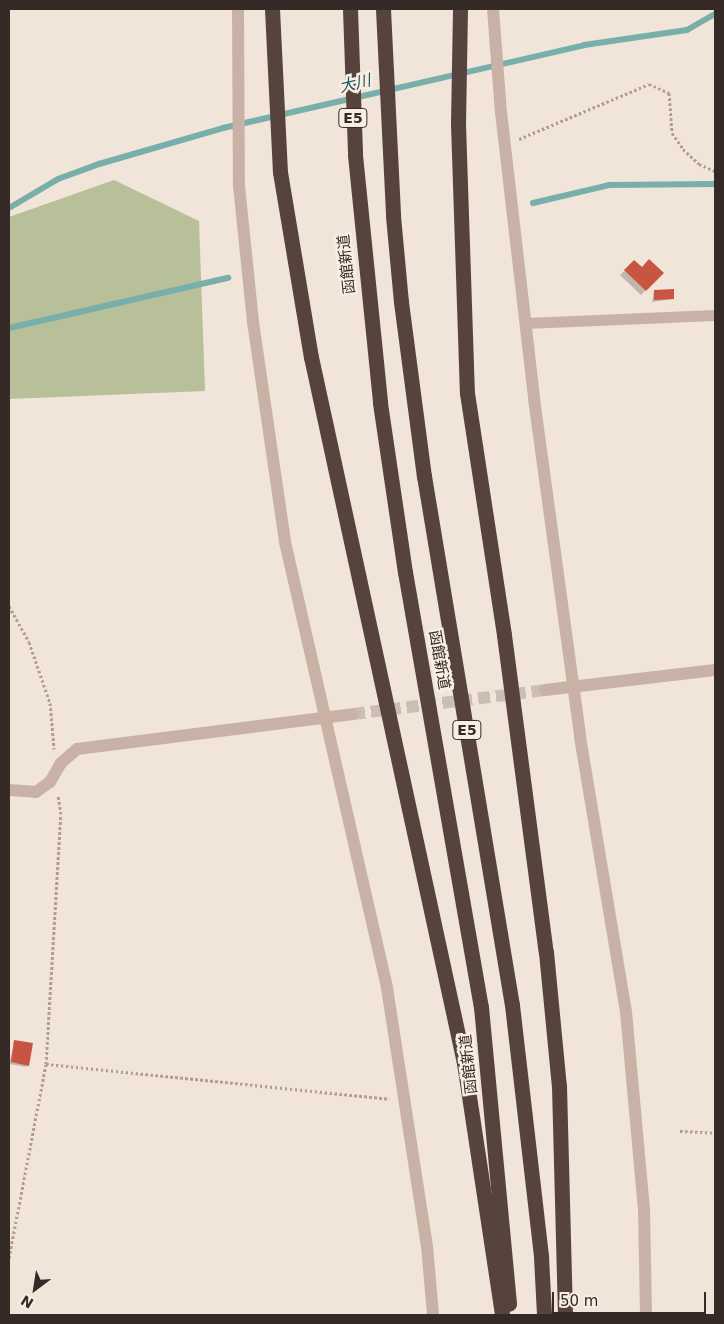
<!DOCTYPE html>
<meta charset="utf-8">
<style>
body{margin:0}
#map{position:relative;width:724px;height:1324px;overflow:hidden;background:#f1e4d9;font-family:"DejaVu Sans","Noto Sans JP",sans-serif}
div>[style]{position:absolute}
.green>*{inset:0;background:#b7c099}
.shadow>*{inset:0;background:#0003}
.stream>*{height:6px;margin:-3px;padding:0 3px;transform-origin:3px;border-radius:3px;background:#78afab}
.building>*{inset:0;background:#c75542}
.minor-tunnel>*{height:12px;margin-top:-6px;transform-origin:0;background:repeating-linear-gradient(90deg,#cbbfb5 0 12px,transparent 0 18px)}
.path>*{height:3px;margin-top:-1.5px;transform-origin:0;background:repeating-linear-gradient(90deg,#b59c8f 0 2.5px,transparent 0 5px)}
.service>*{height:11px;margin:-5.5px;padding:0 5.5px;transform-origin:5.5px;border-radius:5.5px;background:#c9b2a5}
.minor>*{height:12px;margin:-6px;padding:0 6px;transform-origin:6px;border-radius:6px;background:#c9b2a5}
.motorway>*{height:15px;margin:-7.5px;padding:0 7.5px;transform-origin:7.5px;border-radius:7.5px;background:#56433d}
span{translate:-50% -50%;white-space:nowrap;text-align:center;line-height:1.15;-webkit-text-stroke:5px #f9eee5;paint-order:stroke}
.shield-label span{padding:1px 4px;background:#f9eee5;border:1px solid;border-radius:4px;-webkit-text-stroke-width:0}
.shield-label{font-size:14px;color:#352a26;font-weight:700}
.street-label{font-size:15px;color:#352a26}
.water-label{font-size:16px;color:#1c5755;font-style:italic}
.frame{position:absolute;inset:0;border:10px solid #352a26;pointer-events:none}
.north{position:absolute;left:10px;top:1264px;width:50px;height:50px;-webkit-text-stroke:4px #f9eee5;paint-order:stroke;rotate:211deg;font-size:14px;font-weight:700;line-height:20px;text-align:center;color:#352a26}
.north::after{content:'';display:block;margin:auto;width:18px;height:22px;background:#352a26;clip-path:polygon(50% 0,100% 100%,50% 72%,0 100%)}
.scale{position:absolute;left:552px;top:1292px;width:154px;height:22px;box-sizing:border-box;border:2px solid #352a26;border-top:0;padding-left:6px;font-size:15px;line-height:18px;white-space:nowrap;color:#352a26;-webkit-text-stroke:4px #f9eee5;paint-order:stroke}
</style>
<div id="map">
<div class="green">
<div style="clip-path:polygon(114px 180px,199px 221px,205px 391px,9px 399px,9px 217px)"></div>
</div>
<div class="shadow">
<div style="clip-path:polygon(634px 261px,641px 268px,662px 273px,641px 295px,620px 275px)"></div>
<div style="clip-path:polygon(654px 291px,673px 299px,652px 302px)"></div>
<div style="clip-path:polygon(15px 1041px,28px 1065px,26px 1067px,9px 1064px)"></div>
</div>
<div class="stream">
<div style="left:533px;top:203px;width:78px;rotate:-13.3deg"></div>
<div style="left:609px;top:185px;width:106px;rotate:-0.5deg"></div>
<div style="left:9px;top:208px;width:57px;rotate:-30.6deg"></div>
<div style="left:58px;top:179px;width:44px;rotate:-20.1deg"></div>
<div style="left:99px;top:164px;width:129px;rotate:-16.2deg"></div>
<div style="left:223px;top:128px;width:370px;rotate:-12.9deg"></div>
<div style="left:584px;top:45px;width:104px;rotate:-8.3deg"></div>
<div style="left:687px;top:30px;width:32px;rotate:-30deg"></div>
<div style="left:9px;top:328px;width:225px;rotate:-12.9deg"></div>
</div>
<div class="building">
<div style="clip-path:polygon(649px 259px,664px 273px,646px 291px,624px 270px,634px 260px,642px 267px)"></div>
<div style="clip-path:polygon(674px 289px,674px 299px,654px 300px,654px 290px)"></div>
<div style="clip-path:polygon(14px 1040px,33px 1043px,29px 1066px,11px 1062px)"></div>
</div>
<div class="minor-tunnel">
<div style="left:353px;top:714px;width:193px;rotate:-7.1deg"></div>
</div>
<div class="path">
<div style="left:519px;top:139px;width:141px;rotate:-22.9deg"></div>
<div style="left:649px;top:84px;width:22px;rotate:24deg"></div>
<div style="left:669px;top:93px;width:40px;rotate:85.7deg"></div>
<div style="left:672px;top:133px;width:19px;rotate:55deg"></div>
<div style="left:683px;top:149px;width:22px;rotate:43deg"></div>
<div style="left:699px;top:164px;width:17px;rotate:24deg"></div>
<div style="left:9px;top:606px;width:41px;rotate:60.9deg"></div>
<div style="left:29px;top:642px;width:65px;rotate:71deg"></div>
<div style="left:50px;top:703px;width:46px;rotate:85deg"></div>
<div style="left:46px;top:1064px;width:345px;rotate:5.8deg"></div>
<div style="left:680px;top:1131px;width:35px;rotate:3deg"></div>
<div style="left:9px;top:1258px;width:197px;rotate:-79.2deg"></div>
<div style="left:46px;top:1064px;width:250px;rotate:-86.6deg"></div>
<div style="left:61px;top:814px;width:19px;rotate:-99deg"></div>
</div>
<div class="service">
<div style="left:525px;top:323px;width:190px;rotate:-2.4deg"></div>
</div>
<div class="minor">
<div style="left:238px;top:9px;width:177px;rotate:89.7deg"></div>
<div style="left:239px;top:186px;width:137px;rotate:84.1deg"></div>
<div style="left:253px;top:322px;width:222px;rotate:81.7deg"></div>
<div style="left:285px;top:542px;width:458px;rotate:77.1deg"></div>
<div style="left:387px;top:988px;width:261px;rotate:81.2deg"></div>
<div style="left:427px;top:1246px;width:69px;rotate:85deg"></div>
<div style="left:493px;top:9px;width:103px;rotate:85.6deg"></div>
<div style="left:501px;top:112px;width:289px;rotate:83.4deg"></div>
<div style="left:534px;top:399px;width:341px;rotate:82.2deg"></div>
<div style="left:580px;top:737px;width:279px;rotate:80.5deg"></div>
<div style="left:626px;top:1012px;width:198px;rotate:84.8deg"></div>
<div style="left:644px;top:1209px;width:106px;rotate:88.9deg"></div>
<div style="left:545px;top:690px;width:171px;rotate:-6.7deg"></div>
<div style="left:9px;top:790px;width:27px;rotate:4deg"></div>
<div style="left:36px;top:792px;width:17px;rotate:-36deg"></div>
<div style="left:50px;top:782px;width:22px;rotate:-60deg"></div>
<div style="left:61px;top:763px;width:21px;rotate:-41deg"></div>
<div style="left:77px;top:749px;width:278px;rotate:-7.2deg"></div>
</div>
<div class="motorway">
<div style="left:272px;top:9px;width:163px;rotate:87.2deg"></div>
<div style="left:280px;top:172px;width:188px;rotate:80.5deg"></div>
<div style="left:311px;top:357px;width:722px;rotate:77.77deg"></div>
<div style="left:464px;top:1063px;width:255px;rotate:81.4deg"></div>
<div style="left:350px;top:9px;width:146px;rotate:88deg"></div>
<div style="left:355px;top:155px;width:249px;rotate:84.2deg"></div>
<div style="left:380px;top:403px;width:171px;rotate:81.6deg"></div>
<div style="left:405px;top:572px;width:442px;rotate:80.1deg"></div>
<div style="left:481px;top:1007px;width:298px;rotate:84.6deg"></div>
<div style="left:383px;top:9px;width:207px;rotate:87.2deg"></div>
<div style="left:393px;top:216px;width:86px;rotate:84.7deg"></div>
<div style="left:401px;top:302px;width:176px;rotate:82.5deg"></div>
<div style="left:424px;top:476px;width:536px;rotate:80.56deg"></div>
<div style="left:512px;top:1005px;width:254px;rotate:83.4deg"></div>
<div style="left:541px;top:1257px;width:58px;rotate:87deg"></div>
<div style="left:460px;top:9px;width:115px;rotate:91deg"></div>
<div style="left:458px;top:124px;width:269px;rotate:88.1deg"></div>
<div style="left:467px;top:393px;width:245px;rotate:81.3deg"></div>
<div style="left:504px;top:635px;width:320px;rotate:82.5deg"></div>
<div style="left:546px;top:952px;width:135px;rotate:84.5deg"></div>
<div style="left:559px;top:1086px;width:229px;rotate:88.5deg"></div>
</div>
<div class="shield-label">
<span style="left:353px;top:118px">E5</span>
<span style="left:467px;top:730px">E5</span>
</div>
<div class="street-label">
<span style="left:347px;top:264px;rotate:-96deg">函館新道</span>
<span style="left:439px;top:660px;rotate:80deg">函館新道</span>
<span style="left:469px;top:1064px;rotate:-96deg">函館新道</span>
</div>
<div class="water-label">
<span style="left:355px;top:84px;rotate:-13deg">大川</span>
</div>
<div class="frame"></div>
<div class="north">N</div>
<div class="scale">50 m</div>
</div>
